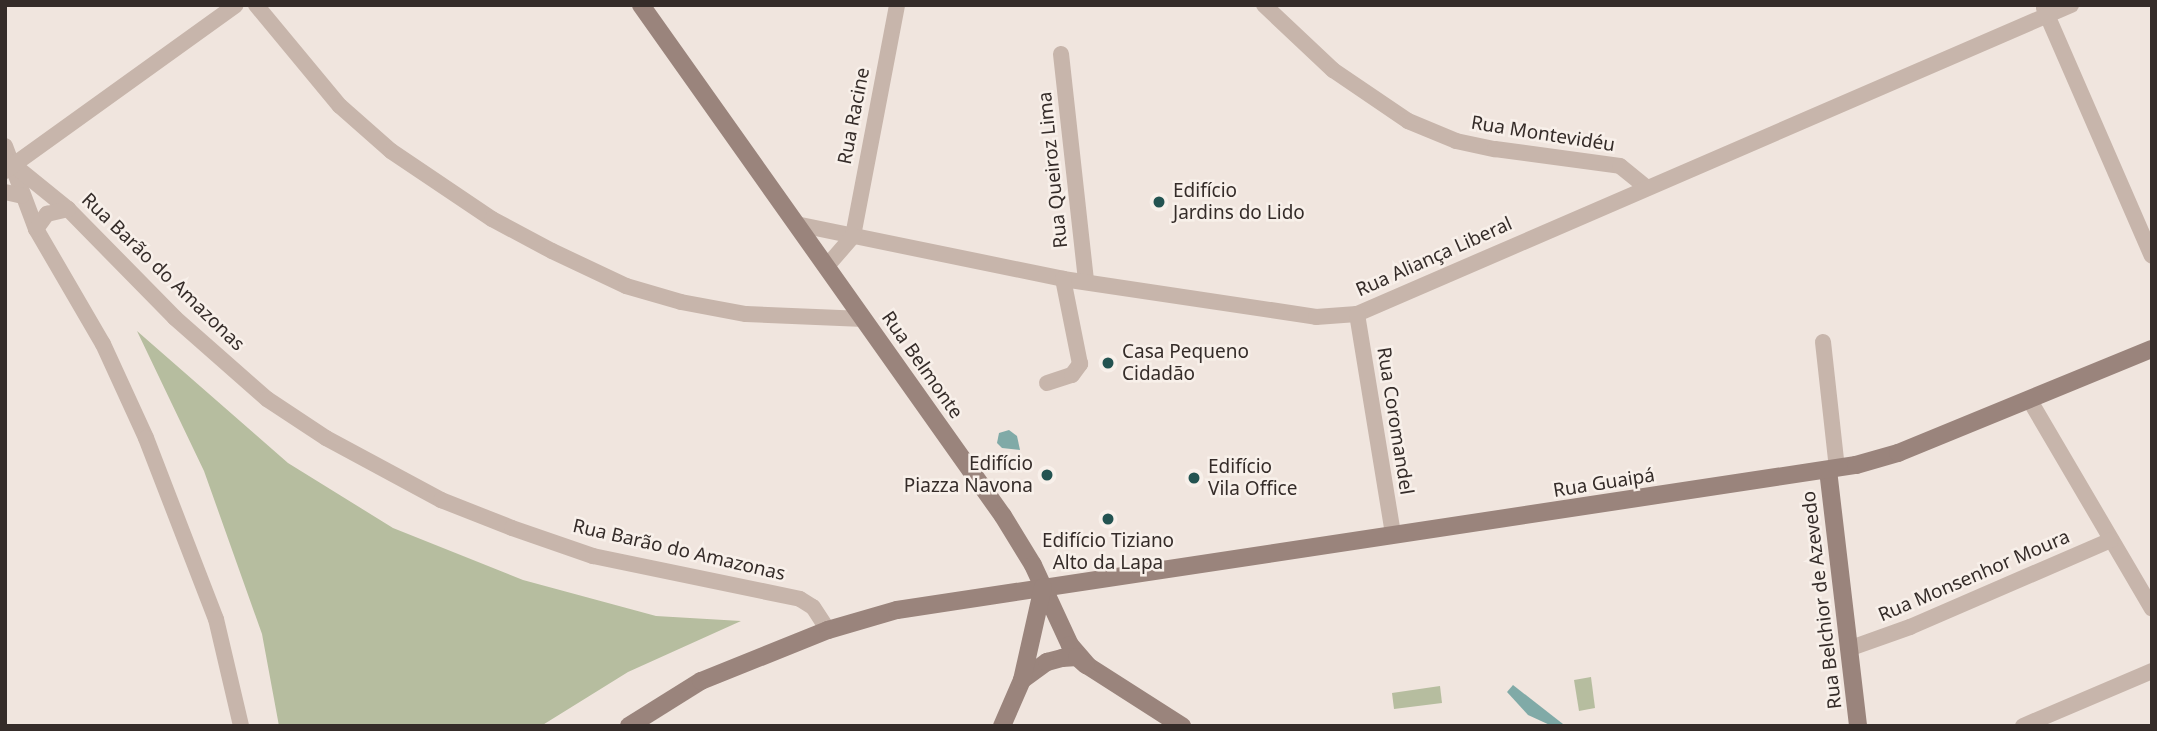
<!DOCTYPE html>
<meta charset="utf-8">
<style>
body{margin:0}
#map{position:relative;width:2157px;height:731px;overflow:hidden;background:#f0e5de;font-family:"Noto Sans",sans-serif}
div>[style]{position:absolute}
.green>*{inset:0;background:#b6bd9f}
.water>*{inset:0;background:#80aaa7}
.street>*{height:16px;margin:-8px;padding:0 8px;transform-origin:8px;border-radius:8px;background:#c7b5ab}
.secondary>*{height:18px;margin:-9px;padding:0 9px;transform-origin:9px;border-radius:9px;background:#9a847c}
.dots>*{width:19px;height:19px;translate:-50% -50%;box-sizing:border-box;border:4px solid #f8f0ea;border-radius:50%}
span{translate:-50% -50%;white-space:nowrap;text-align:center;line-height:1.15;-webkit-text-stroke:5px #f8f0ea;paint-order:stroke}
.street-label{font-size:19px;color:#352c29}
.poi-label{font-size:19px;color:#352c29}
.left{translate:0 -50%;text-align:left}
.right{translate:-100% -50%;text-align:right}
.frame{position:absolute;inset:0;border:7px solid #352c29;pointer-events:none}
</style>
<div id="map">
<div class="green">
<div style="clip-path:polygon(137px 331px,288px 463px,393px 528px,523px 580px,656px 616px,741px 621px,628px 672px,541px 726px,279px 726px,262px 634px,204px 471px)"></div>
<div style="clip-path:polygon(1591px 677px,1595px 708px,1579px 711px,1574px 680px)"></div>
<div style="clip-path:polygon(1440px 686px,1442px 703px,1394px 709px,1392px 693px)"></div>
</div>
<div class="water">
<div style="clip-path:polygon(1009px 430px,1017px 436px,1020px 450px,1002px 448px,997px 443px,999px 433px)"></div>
<div style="clip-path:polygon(1513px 685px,1563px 724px,1552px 726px,1528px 715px,1507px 692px)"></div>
</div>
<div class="street">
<div style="left:256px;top:5px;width:131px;rotate:50.3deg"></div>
<div style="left:340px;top:106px;width:68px;rotate:41.4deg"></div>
<div style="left:391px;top:151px;width:122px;rotate:34deg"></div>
<div style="left:492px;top:219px;width:68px;rotate:28.1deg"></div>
<div style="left:552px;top:251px;width:82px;rotate:25.3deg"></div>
<div style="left:626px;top:286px;width:57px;rotate:16.2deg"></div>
<div style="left:681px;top:302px;width:66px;rotate:10.5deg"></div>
<div style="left:746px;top:314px;width:118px;rotate:2.4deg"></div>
<div style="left:1264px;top:5px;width:95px;rotate:43.3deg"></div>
<div style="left:1333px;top:70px;width:91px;rotate:34.2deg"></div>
<div style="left:1408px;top:121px;width:52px;rotate:22.6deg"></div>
<div style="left:1456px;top:141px;width:40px;rotate:12deg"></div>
<div style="left:1495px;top:149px;width:126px;rotate:7.7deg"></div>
<div style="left:1620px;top:166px;width:32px;rotate:39deg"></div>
<div style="left:2044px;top:8px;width:270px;rotate:66.5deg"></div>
<div style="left:1061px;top:54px;width:229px;rotate:83.7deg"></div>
<div style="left:5px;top:146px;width:89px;rotate:69.5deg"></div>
<div style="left:36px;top:229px;width:133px;rotate:59.8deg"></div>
<div style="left:103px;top:344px;width:103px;rotate:65.4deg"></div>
<div style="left:146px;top:438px;width:194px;rotate:68.9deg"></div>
<div style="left:216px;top:619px;width:110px;rotate:76.8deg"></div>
<div style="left:5px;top:158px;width:81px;rotate:39deg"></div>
<div style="left:68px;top:209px;width:153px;rotate:45.5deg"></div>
<div style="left:175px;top:318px;width:123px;rotate:41.4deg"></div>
<div style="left:267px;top:399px;width:71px;rotate:33.5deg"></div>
<div style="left:326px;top:438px;width:131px;rotate:28.3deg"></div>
<div style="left:441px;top:500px;width:76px;rotate:21.5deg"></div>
<div style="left:512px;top:528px;width:86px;rotate:19.1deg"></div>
<div style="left:593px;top:556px;width:211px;rotate:11.7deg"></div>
<div style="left:800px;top:599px;width:15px;rotate:32deg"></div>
<div style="left:813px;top:607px;width:27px;rotate:57deg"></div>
<div style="left:5px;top:171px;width:284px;rotate:-35.7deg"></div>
<div style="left:5px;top:192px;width:17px;rotate:13deg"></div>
<div style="left:796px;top:224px;width:273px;rotate:11.6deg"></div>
<div style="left:1063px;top:279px;width:256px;rotate:8.5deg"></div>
<div style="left:1316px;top:317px;width:41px;rotate:-4.2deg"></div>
<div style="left:1357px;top:314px;width:778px;rotate:-23.4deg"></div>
<div style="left:36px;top:229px;width:19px;rotate:-54deg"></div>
<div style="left:47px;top:214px;width:22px;rotate:-13deg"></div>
<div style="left:853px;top:236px;width:235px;rotate:-79.2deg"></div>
<div style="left:827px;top:266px;width:40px;rotate:-49deg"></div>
<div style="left:1357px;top:314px;width:223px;rotate:80.7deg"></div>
<div style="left:1823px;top:342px;width:127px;rotate:83.7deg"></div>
<div style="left:1047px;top:383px;width:26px;rotate:-18deg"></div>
<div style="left:1072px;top:375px;width:14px;rotate:-54deg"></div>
<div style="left:1080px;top:364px;width:87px;rotate:-101.3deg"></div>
<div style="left:2029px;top:399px;width:243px;rotate:59.6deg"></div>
<div style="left:1851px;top:648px;width:63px;rotate:-19.6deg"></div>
<div style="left:1910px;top:627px;width:219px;rotate:-23.4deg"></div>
<div style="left:2023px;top:726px;width:140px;rotate:-23.1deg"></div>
</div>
<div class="secondary">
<div style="left:641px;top:5px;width:626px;rotate:54.69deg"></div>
<div style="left:1003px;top:516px;width:57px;rotate:58.5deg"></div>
<div style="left:1033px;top:565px;width:88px;rotate:65.2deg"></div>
<div style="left:1070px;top:645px;width:28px;rotate:49deg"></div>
<div style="left:1088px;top:666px;width:112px;rotate:32.6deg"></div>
<div style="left:1828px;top:470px;width:258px;rotate:83.3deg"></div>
<div style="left:1022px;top:680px;width:31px;rotate:-36deg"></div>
<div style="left:1047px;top:662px;width:16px;rotate:-15deg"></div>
<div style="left:1062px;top:658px;width:15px;rotate:-4deg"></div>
<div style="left:1077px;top:657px;width:12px;rotate:42deg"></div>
<div style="left:629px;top:726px;width:85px;rotate:-32deg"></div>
<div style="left:701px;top:681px;width:137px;rotate:-21.9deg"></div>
<div style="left:828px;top:630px;width:72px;rotate:-16.2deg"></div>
<div style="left:897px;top:610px;width:970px;rotate:-8.6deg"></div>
<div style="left:1856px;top:465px;width:44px;rotate:-15.9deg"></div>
<div style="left:1898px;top:453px;width:274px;rotate:-22.3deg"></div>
<div style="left:1002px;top:726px;width:50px;rotate:-66.5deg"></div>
<div style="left:1022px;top:680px;width:95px;rotate:-77.3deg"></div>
</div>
<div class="dots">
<div style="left:1159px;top:202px;background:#235351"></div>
<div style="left:1108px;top:363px;background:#235351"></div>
<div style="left:1047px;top:475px;background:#235351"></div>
<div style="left:1194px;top:478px;background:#235351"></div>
<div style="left:1108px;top:519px;background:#235351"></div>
</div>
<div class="street-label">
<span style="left:854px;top:116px;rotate:-79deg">Rua Racine</span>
<span style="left:1543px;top:134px;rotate:9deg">Rua Montevidéu</span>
<span style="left:1053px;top:170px;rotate:-96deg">Rua Queiroz Lima</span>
<span style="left:1434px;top:257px;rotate:-24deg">Rua Aliança Liberal</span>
<span style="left:163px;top:272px;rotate:44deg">Rua Barão do Amazonas</span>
<span style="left:922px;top:365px;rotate:55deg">Rua Belmonte</span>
<span style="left:1395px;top:421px;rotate:81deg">Rua Coromandel</span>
<span style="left:1604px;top:483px;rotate:-9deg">Rua Guaipá</span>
<span style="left:679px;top:550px;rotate:13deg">Rua Barão do Amazonas</span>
<span style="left:1974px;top:576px;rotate:-23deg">Rua Monsenhor Moura</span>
<span style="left:1822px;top:600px;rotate:-97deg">Rua Belchior de Azevedo</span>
</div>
<div class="poi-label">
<span class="left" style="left:1173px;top:202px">Edifício<br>Jardins do Lido</span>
<span class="left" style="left:1122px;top:363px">Casa Pequeno<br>Cidadão</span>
<span class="right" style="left:1033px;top:475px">Edifício<br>Piazza Navona</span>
<span class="left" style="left:1208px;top:478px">Edifício<br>Vila Office</span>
<span style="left:1108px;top:552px">Edifício Tiziano<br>Alto da Lapa</span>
</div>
<div class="frame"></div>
</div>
